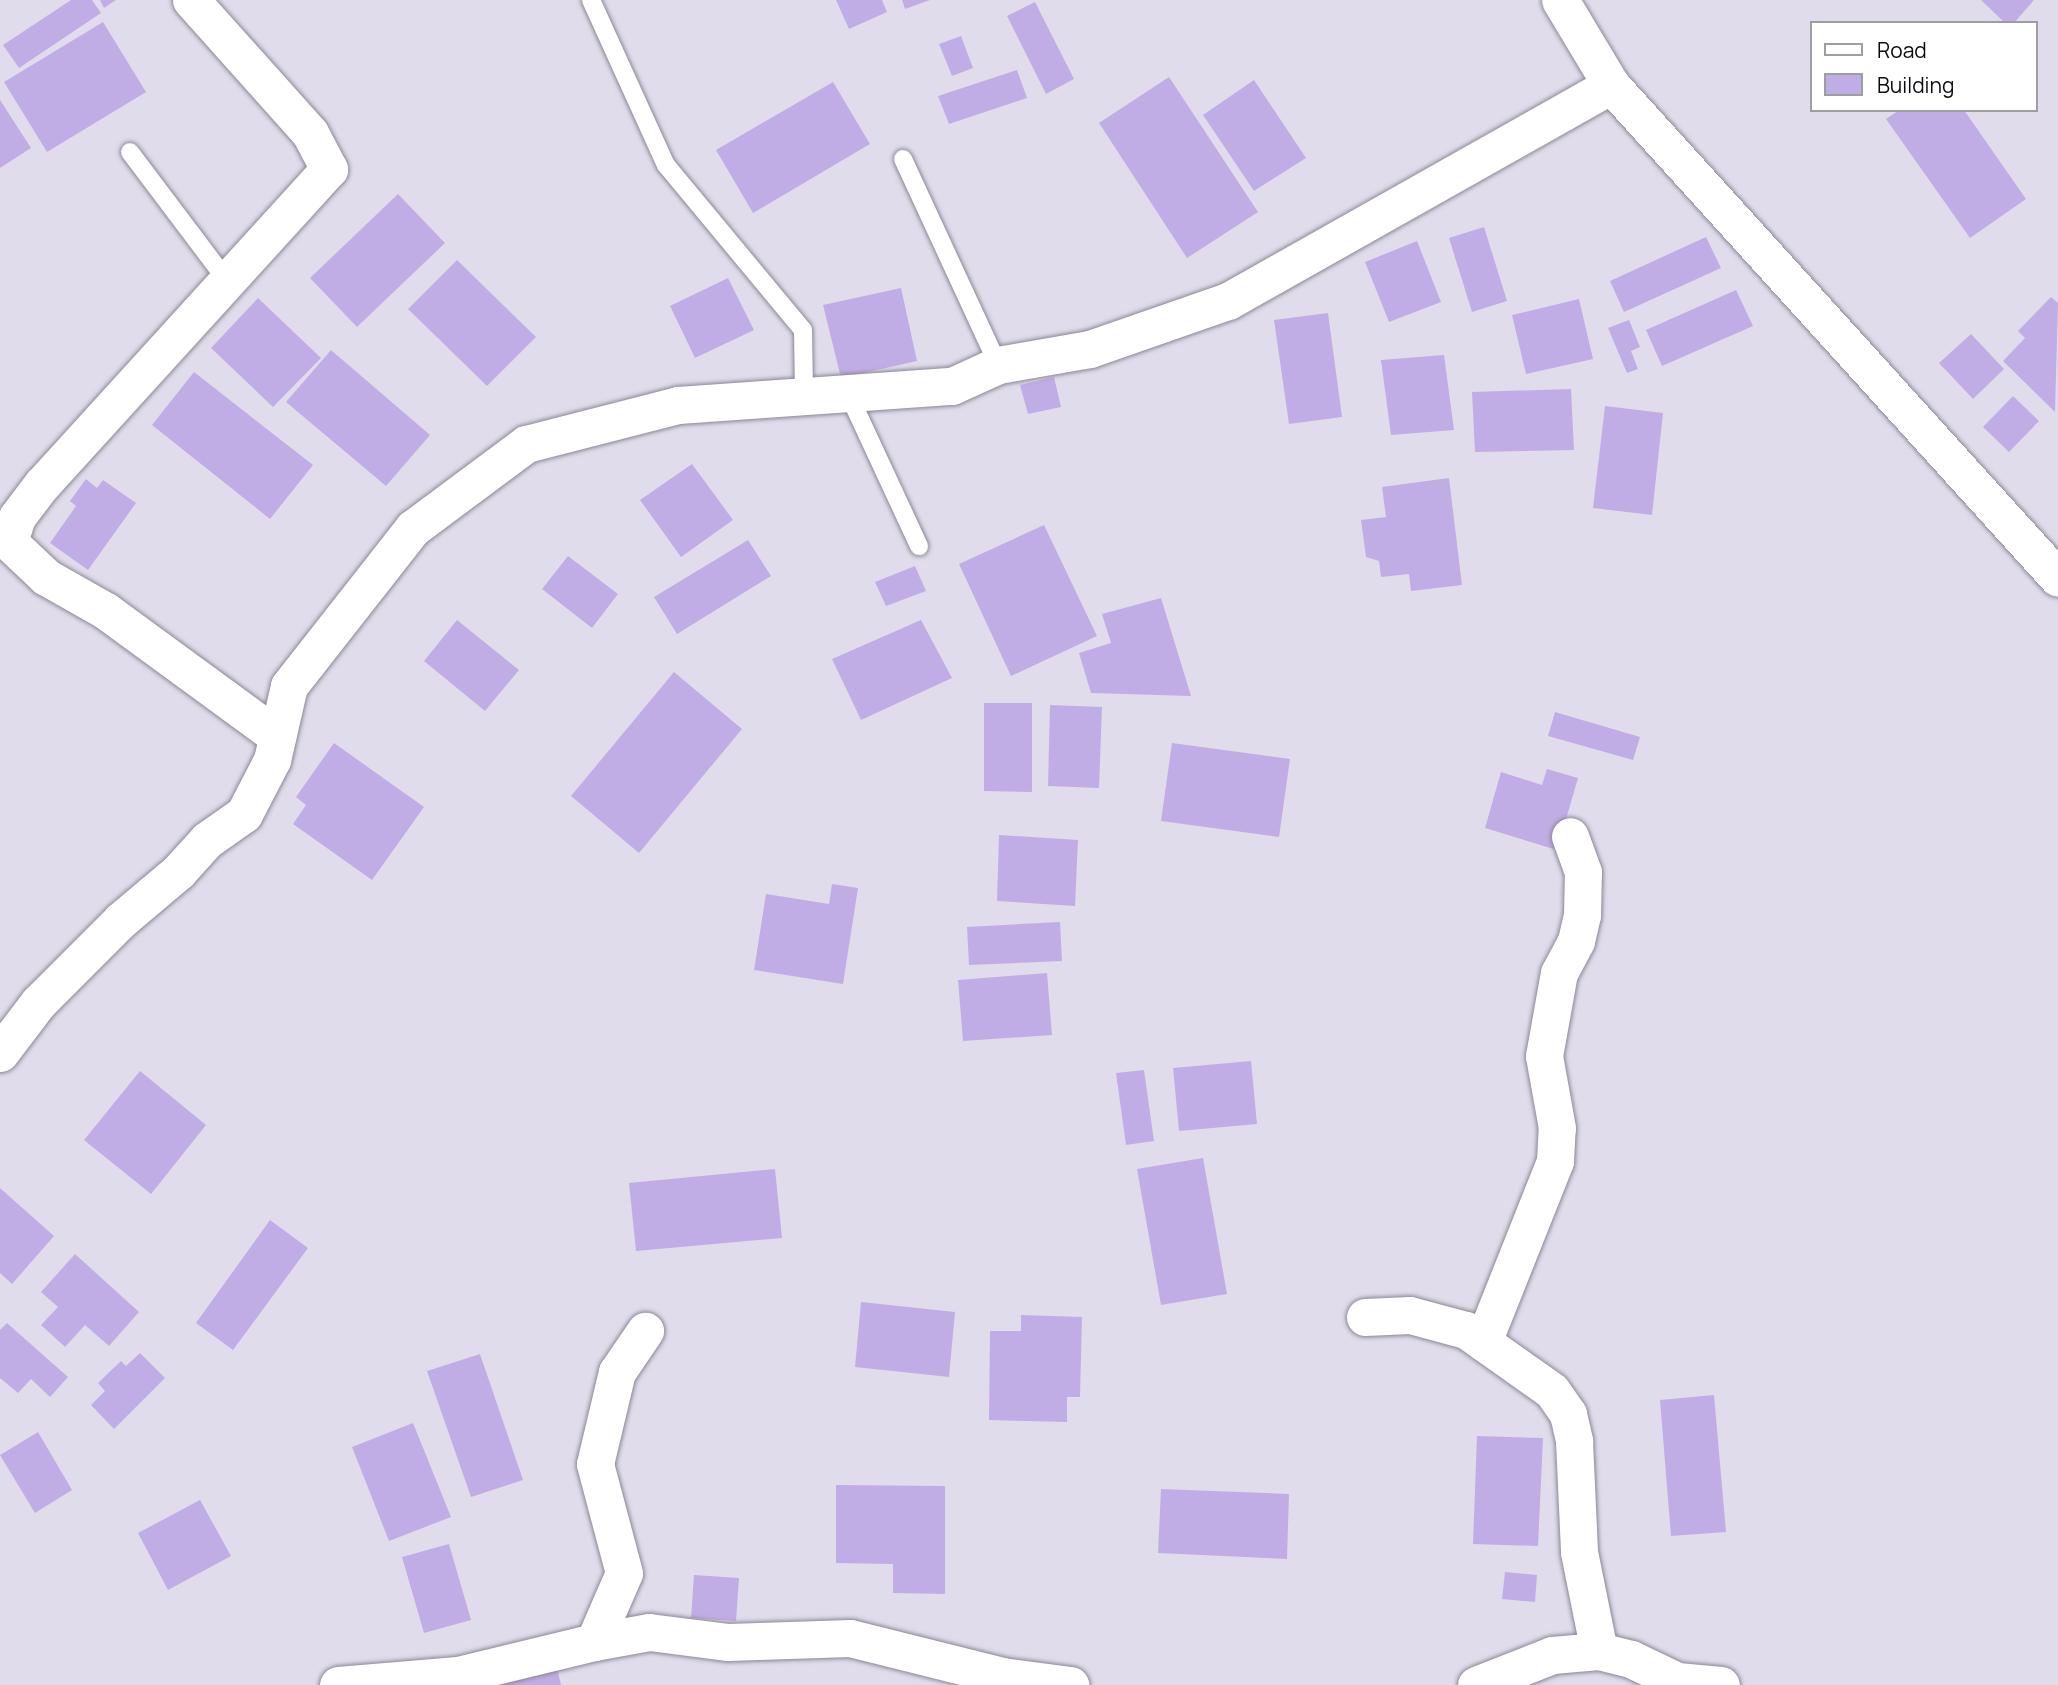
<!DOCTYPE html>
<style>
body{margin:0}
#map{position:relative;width:2058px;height:1685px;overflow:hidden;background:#e1dceb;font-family:Manrope,sans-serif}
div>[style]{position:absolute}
.building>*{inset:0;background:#c1ade5}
.roads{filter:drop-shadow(0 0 2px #8b8795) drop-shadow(0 0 2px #8b8795)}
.lane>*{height:18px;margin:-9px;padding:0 9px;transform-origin:9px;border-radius:9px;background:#fff}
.street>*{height:37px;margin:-18.5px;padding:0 18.5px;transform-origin:18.5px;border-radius:18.5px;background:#fff}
span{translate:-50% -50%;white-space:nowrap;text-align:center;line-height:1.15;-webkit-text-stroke:5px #fff;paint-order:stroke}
.legend{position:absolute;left:1810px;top:21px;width:228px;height:91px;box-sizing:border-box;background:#fff;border:2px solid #9e9d9f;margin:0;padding:9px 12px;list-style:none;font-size:21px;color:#0c0b10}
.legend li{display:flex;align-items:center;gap:14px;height:35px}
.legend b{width:35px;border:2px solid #9e9d9f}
</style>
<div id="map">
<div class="building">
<div style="clip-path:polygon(71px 0,92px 0,101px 13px,19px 68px,3px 45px)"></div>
<div style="clip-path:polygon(100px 0,116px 0,104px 8px)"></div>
<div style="clip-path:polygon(836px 0,882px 0,887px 12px,849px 29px)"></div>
<div style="clip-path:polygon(902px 0,930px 0,905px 9px)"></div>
<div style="clip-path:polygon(1981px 0,2034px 0,2014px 23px,2005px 23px)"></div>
<div style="clip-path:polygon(1035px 2px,1074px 79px,1046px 94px,1007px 16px)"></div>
<div style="clip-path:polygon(103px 22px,146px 92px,47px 152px,4px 82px)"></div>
<div style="clip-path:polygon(961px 36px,973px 68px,952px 76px,939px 44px)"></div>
<div style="clip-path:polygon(1017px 70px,1027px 98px,949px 124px,938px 96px)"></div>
<div style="clip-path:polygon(1169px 77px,1258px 212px,1187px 258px,1099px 123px)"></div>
<div style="clip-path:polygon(1254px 80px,1306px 158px,1254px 191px,1203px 115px)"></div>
<div style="clip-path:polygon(833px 82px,870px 144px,753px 213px,716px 150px)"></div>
<div style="clip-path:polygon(0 100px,31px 148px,0 168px)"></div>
<div style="clip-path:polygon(1899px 110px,1964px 110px,2026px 199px,1970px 238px,1886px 119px)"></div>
<div style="clip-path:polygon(398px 194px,445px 243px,357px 327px,310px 278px)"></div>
<div style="clip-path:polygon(1484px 227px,1507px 301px,1472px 312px,1449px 238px)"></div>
<div style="clip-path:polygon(1706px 237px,1721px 268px,1624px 312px,1610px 281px)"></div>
<div style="clip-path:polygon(1417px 241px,1441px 302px,1389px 322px,1365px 262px)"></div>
<div style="clip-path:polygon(457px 260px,536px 337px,487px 386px,408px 309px)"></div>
<div style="clip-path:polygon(728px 278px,754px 330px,695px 358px,670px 306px)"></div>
<div style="clip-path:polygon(901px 288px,917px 361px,841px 378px,823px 305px)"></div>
<div style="clip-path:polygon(1736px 290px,1753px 326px,1662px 366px,1646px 330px)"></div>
<div style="clip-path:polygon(2051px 297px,2058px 303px,2055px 412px,2003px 361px,2025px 338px,2018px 331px)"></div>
<div style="clip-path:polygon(258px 298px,321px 358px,273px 407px,211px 348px)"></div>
<div style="clip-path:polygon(1579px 299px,1593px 359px,1526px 374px,1512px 315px)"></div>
<div style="clip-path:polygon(1328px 313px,1342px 417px,1289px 424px,1274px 320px)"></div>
<div style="clip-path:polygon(1629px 320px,1640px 347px,1631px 351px,1638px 369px,1627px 373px,1608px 328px)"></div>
<div style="clip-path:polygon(1971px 334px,2004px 369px,1973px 399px,1939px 363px)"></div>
<div style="clip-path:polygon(331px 350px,430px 435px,386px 486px,286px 402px)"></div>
<div style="clip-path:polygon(1444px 355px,1454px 430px,1391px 435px,1381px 360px)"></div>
<div style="clip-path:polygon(194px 372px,313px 465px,270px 519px,152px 425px)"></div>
<div style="clip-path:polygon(1054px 377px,1061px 407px,1028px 414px,1020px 385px)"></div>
<div style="clip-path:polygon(1571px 389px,1574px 450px,1475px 452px,1472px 392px)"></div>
<div style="clip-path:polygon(2013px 396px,2039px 421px,2009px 452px,1983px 427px)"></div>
<div style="clip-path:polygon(1605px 406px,1663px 413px,1652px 515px,1593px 508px)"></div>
<div style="clip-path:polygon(692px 464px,733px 520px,681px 557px,640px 500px)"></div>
<div style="clip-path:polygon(1449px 478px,1462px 585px,1411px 591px,1409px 574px,1381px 577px,1379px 561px,1366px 557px,1361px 520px,1386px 517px,1382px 487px)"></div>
<div style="clip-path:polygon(86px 479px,97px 488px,103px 480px,136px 503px,88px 570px,50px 543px,76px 506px,70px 501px)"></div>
<div style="clip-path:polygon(1044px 525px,1097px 636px,1011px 676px,959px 564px)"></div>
<div style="clip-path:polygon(748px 540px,771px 576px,677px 634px,654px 597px)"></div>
<div style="clip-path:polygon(568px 556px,618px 594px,592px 628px,542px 589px)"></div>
<div style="clip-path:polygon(915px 566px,926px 591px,886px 606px,875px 582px)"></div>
<div style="clip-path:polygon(1161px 598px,1191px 696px,1091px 693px,1079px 653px,1111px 643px,1102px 614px)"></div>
<div style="clip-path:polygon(457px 620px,519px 670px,485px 711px,424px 661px)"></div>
<div style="clip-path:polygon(921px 620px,952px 678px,861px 720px,832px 659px)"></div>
<div style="clip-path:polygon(674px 672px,742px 729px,639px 853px,571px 796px)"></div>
<div style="clip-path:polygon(984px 703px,1032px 703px,1032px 792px,984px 791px)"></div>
<div style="clip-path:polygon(1050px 705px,1102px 707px,1099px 788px,1048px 786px)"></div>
<div style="clip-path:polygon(1555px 712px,1640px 737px,1633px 760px,1548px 736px)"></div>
<div style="clip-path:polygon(334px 743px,424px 807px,372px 880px,293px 824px,306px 805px,296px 797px)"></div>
<div style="clip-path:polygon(1172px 743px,1290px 759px,1279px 837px,1161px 821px)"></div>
<div style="clip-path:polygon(1547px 769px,1578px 778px,1557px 850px,1485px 828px,1501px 772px,1542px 785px)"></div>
<div style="clip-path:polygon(999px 835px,1078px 840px,1075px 906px,997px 901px)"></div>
<div style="clip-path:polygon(832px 884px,858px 888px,843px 984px,754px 970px,766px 894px,829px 904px)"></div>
<div style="clip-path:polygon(1060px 922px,1062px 961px,969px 965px,967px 927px)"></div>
<div style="clip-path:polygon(1047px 973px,1052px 1035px,963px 1041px,958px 980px)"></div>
<div style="clip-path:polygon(1251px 1061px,1257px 1124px,1179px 1131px,1173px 1068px)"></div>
<div style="clip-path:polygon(1144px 1070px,1154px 1141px,1126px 1145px,1116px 1073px)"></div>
<div style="clip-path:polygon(140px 1071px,206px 1125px,151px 1194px,84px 1140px)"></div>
<div style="clip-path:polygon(1203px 1158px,1227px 1294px,1161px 1305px,1137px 1169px)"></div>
<div style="clip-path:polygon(775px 1169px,782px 1238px,636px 1251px,629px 1183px)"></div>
<div style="clip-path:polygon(0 1188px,54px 1236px,12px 1284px,0 1273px)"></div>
<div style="clip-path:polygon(270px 1220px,308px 1248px,233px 1350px,196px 1323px)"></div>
<div style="clip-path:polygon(75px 1254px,139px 1312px,109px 1346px,85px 1325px,65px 1347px,41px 1325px,58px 1307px,41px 1292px)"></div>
<div style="clip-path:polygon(861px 1302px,955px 1312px,949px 1377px,855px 1367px)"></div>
<div style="clip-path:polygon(1021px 1315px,1082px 1317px,1080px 1397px,1067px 1397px,1067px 1422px,989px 1420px,990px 1331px,1021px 1331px)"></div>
<div style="clip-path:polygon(7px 1323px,68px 1377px,50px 1397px,31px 1379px,18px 1393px,0 1378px,0 1330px)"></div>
<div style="clip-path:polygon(140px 1353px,165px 1378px,114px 1429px,91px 1405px,105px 1391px,98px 1383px,121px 1361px,126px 1366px)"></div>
<div style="clip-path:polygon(480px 1354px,523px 1480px,471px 1497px,427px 1371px)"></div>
<div style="clip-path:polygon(1714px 1395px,1726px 1532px,1671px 1536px,1660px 1400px)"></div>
<div style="clip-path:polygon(413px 1423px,451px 1517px,389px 1541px,352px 1447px)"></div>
<div style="clip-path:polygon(38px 1432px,72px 1490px,35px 1513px,0 1455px)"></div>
<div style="clip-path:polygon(1477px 1436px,1543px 1438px,1538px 1546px,1473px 1544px)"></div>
<div style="clip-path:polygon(836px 1485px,945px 1486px,945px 1594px,893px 1593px,893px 1564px,836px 1563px)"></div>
<div style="clip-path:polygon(1161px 1489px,1289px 1494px,1287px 1559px,1158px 1553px)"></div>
<div style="clip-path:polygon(200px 1500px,231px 1556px,168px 1590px,138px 1533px)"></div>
<div style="clip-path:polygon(449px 1544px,471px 1620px,424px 1633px,402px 1557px)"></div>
<div style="clip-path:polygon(1505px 1572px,1537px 1575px,1535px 1602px,1502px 1599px)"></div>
<div style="clip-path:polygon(694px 1575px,739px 1578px,736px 1621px,691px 1618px)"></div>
<div style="clip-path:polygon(557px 1668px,561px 1685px,486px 1685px)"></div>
</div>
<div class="roads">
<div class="lane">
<div style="left:591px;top:0;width:181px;rotate:65.6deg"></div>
<div style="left:666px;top:165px;width:214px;rotate:50.3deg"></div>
<div style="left:803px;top:330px;width:66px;rotate:89.1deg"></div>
<div style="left:130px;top:152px;width:163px;rotate:53deg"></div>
<div style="left:903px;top:159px;width:227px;rotate:65.2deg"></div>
<div style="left:848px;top:393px;width:169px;rotate:65.1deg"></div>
</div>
<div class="street">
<div style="left:191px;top:0;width:178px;rotate:48.2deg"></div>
<div style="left:310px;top:133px;width:41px;rotate:62.2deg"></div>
<div style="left:329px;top:169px;width:426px;rotate:132.3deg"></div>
<div style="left:42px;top:484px;width:41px;rotate:127.1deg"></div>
<div style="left:17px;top:517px;width:26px;rotate:108deg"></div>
<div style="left:9px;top:542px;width:51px;rotate:43.4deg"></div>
<div style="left:46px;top:577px;width:69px;rotate:29.5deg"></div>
<div style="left:106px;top:611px;width:212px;rotate:36.2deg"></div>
<div style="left:1560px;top:0;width:99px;rotate:59deg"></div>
<div style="left:1611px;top:85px;width:665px;rotate:47.8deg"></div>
<div style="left:0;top:1053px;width:63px;rotate:-52.8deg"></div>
<div style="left:38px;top:1003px;width:117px;rotate:-45deg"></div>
<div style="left:121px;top:920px;width:75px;rotate:-40.1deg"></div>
<div style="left:178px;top:872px;width:43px;rotate:-47.8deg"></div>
<div style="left:207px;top:840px;width:45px;rotate:-35.1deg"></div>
<div style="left:244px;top:814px;width:61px;rotate:-62.6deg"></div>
<div style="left:272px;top:760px;width:76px;rotate:-77.1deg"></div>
<div style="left:289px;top:686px;width:201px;rotate:-51.9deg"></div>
<div style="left:413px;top:528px;width:141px;rotate:-36.6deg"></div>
<div style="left:526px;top:444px;width:157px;rotate:-14.4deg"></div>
<div style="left:678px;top:405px;width:275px;rotate:-4deg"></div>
<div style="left:952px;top:386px;width:51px;rotate:-24.5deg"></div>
<div style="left:998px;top:365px;width:93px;rotate:-9.9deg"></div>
<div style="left:1090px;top:349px;width:146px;rotate:-19.2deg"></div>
<div style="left:1228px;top:301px;width:440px;rotate:-29.4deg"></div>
<div style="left:1365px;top:1317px;width:45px;rotate:-2.5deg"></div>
<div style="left:1410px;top:1315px;width:58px;rotate:15deg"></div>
<div style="left:1466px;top:1330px;width:105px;rotate:35.3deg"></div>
<div style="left:1552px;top:1391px;width:28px;rotate:55deg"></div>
<div style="left:1568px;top:1414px;width:28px;rotate:77deg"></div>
<div style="left:1574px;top:1441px;width:111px;rotate:87.4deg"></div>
<div style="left:1579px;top:1552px;width:101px;rotate:78.6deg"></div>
<div style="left:1483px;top:1342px;width:195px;rotate:-68.3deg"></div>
<div style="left:1555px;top:1161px;width:33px;rotate:-87deg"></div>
<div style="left:1557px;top:1128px;width:73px;rotate:-100.2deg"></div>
<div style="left:1544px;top:1056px;width:84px;rotate:-79.8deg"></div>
<div style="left:1559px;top:973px;width:36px;rotate:-62deg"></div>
<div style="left:1576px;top:941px;width:27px;rotate:-77deg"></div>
<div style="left:1582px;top:915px;width:43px;rotate:-88.7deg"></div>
<div style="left:1583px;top:872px;width:38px;rotate:-110deg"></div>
<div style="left:594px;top:1642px;width:56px;rotate:-10.3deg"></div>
<div style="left:649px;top:1632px;width:80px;rotate:7.2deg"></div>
<div style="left:728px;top:1642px;width:122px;rotate:-1.9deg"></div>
<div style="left:850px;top:1638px;width:157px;rotate:14deg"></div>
<div style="left:1002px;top:1676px;width:69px;rotate:7.5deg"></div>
<div style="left:338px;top:1685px;width:120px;rotate:-4.8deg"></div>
<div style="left:458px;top:1675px;width:140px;rotate:-13.6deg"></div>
<div style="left:594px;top:1642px;width:75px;rotate:-66.5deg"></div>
<div style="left:624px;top:1573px;width:113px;rotate:-104.9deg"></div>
<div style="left:595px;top:1464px;width:95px;rotate:-76.6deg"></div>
<div style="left:617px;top:1372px;width:50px;rotate:-55.7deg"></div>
<div style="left:1476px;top:1685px;width:82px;rotate:-21.5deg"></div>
<div style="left:1552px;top:1655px;width:47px;rotate:-4.9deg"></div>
<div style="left:1599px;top:1651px;width:33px;rotate:14deg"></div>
<div style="left:1631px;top:1659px;width:51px;rotate:25.6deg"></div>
<div style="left:1677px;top:1681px;width:44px;rotate:5.2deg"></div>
</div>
</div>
<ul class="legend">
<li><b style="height:9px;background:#fff"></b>Road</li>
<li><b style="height:19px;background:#c1ade5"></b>Building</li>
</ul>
</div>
